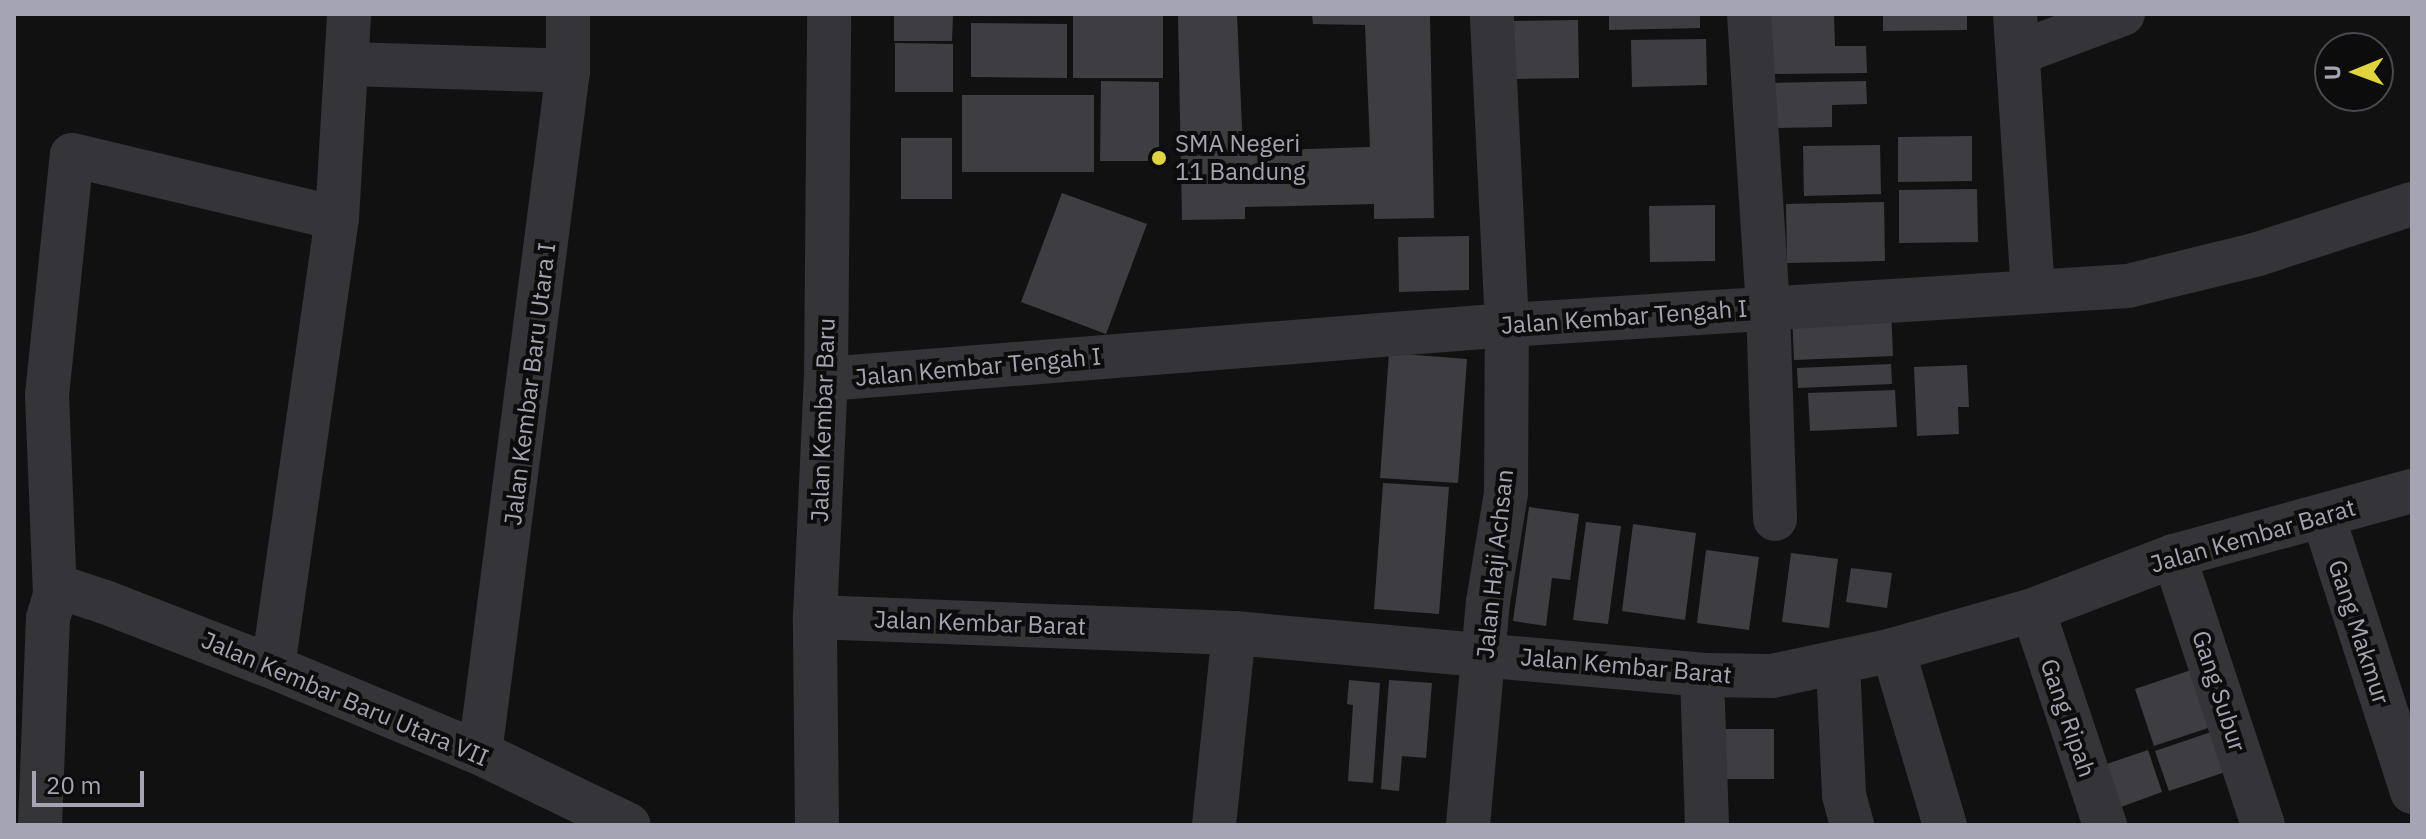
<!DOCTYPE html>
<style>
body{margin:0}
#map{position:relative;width:2426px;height:839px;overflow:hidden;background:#121112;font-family:"IBM Plex Sans",sans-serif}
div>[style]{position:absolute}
.building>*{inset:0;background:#3e3e42}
.minor>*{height:44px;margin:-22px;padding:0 22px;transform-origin:22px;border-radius:22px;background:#353539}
.dots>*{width:22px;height:22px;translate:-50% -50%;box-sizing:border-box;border:4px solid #0d0c0d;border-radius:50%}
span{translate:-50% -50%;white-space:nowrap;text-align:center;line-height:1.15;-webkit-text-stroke:8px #0d0c0d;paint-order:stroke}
.poi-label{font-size:24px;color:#a4a4b2}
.left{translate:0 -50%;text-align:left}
.street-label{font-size:24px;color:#a4a4b2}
.frame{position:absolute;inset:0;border:16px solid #a4a4b2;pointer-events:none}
.north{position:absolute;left:2314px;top:32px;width:80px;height:80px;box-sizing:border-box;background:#0d0c0d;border:2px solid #49494f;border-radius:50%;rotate:269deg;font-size:22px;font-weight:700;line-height:32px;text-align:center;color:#a4a4b2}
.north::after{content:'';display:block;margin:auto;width:28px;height:36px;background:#e0d53c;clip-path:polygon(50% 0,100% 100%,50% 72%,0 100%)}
.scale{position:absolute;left:32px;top:771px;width:112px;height:36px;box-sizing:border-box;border:4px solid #a4a4b2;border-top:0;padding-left:10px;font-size:24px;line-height:28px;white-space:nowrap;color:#a4a4b2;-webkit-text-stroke:6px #0d0c0d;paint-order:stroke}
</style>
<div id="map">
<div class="building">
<div style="clip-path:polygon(894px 14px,953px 14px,952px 41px,894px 41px)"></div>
<div style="clip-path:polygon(1073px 14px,1163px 15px,1163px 78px,1073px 78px)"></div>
<div style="clip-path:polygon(1178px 14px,1237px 14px,1243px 151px,1370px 147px,1365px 25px,1313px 24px,1312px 14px,1430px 14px,1434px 218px,1374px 219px,1374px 204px,1245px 207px,1245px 219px,1182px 220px)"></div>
<div style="clip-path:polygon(1609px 14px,1700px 14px,1700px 28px,1609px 30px)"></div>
<div style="clip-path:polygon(1765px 14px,1834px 14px,1835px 46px,1866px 46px,1867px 73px,1766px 74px)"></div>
<div style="clip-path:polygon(1883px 14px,1967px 14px,1967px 30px,1883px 31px)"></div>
<div style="clip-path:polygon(1578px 20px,1579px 78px,1514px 79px,1513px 21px)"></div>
<div style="clip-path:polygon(971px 23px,1067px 24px,1067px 78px,971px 77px)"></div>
<div style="clip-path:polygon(1706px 39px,1707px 85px,1632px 87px,1631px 40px)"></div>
<div style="clip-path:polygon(895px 43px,953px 44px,953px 92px,895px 92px)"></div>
<div style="clip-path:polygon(1101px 81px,1159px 82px,1159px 161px,1100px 161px)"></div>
<div style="clip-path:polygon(1866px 81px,1867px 104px,1832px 105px,1832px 127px,1772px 128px,1772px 83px)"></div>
<div style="clip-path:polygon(962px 95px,1094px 95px,1094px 172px,962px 172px)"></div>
<div style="clip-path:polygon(1972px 136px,1972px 181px,1898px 182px,1898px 137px)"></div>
<div style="clip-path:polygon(901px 138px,952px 138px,952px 199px,901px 199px)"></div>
<div style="clip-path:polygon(1880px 145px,1881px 194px,1804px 196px,1803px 146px)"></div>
<div style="clip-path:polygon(1977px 189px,1978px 242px,1899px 243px,1899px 190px)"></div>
<div style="clip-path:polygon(1062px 193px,1147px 224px,1106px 334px,1021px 302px)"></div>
<div style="clip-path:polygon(1884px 202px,1885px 261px,1787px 263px,1786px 204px)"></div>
<div style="clip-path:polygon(1715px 205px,1715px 261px,1650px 262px,1649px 206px)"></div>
<div style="clip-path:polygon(1469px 236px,1469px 290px,1399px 292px,1398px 237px)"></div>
<div style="clip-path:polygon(1891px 309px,1893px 356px,1794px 360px,1792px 314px)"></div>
<div style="clip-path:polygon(1389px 353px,1467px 359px,1458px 483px,1380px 478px)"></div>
<div style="clip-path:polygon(1891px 364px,1892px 384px,1798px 388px,1797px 368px)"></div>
<div style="clip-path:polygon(1967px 365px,1969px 407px,1958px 407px,1959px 434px,1917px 436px,1914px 367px)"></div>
<div style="clip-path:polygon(1895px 390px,1897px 427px,1810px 431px,1808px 393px)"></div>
<div style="clip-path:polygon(1383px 483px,1449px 487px,1439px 614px,1374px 609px)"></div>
<div style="clip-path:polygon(1529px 507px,1579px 514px,1570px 580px,1552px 578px,1546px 626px,1513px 621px)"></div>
<div style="clip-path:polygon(1586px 522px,1621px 526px,1608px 624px,1573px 620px)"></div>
<div style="clip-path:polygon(1633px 524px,1696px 533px,1685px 620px,1622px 611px)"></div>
<div style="clip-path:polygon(1706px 550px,1759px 557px,1749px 630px,1697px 623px)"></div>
<div style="clip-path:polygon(1791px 553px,1838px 559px,1829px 628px,1782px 622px)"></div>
<div style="clip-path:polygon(1851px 568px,1892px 573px,1887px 608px,1846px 602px)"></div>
<div style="clip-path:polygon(2191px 670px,2211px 727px,2154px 746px,2135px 689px)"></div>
<div style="clip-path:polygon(1349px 680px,1380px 683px,1373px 783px,1348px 781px,1353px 705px,1347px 704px)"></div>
<div style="clip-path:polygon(1389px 680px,1432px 683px,1426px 758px,1402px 756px,1399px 791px,1381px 789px)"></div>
<div style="clip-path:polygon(1705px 729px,1774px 729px,1774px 779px,1705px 779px)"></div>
<div style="clip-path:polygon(2211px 732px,2225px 772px,2169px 791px,2155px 751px)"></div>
<div style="clip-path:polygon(2148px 750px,2162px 792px,2110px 811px,2095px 768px)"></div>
</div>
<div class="minor">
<div style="left:1749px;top:14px;width:294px;rotate:86.3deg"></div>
<div style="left:1768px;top:307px;width:212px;rotate:88.1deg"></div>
<div style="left:2015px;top:14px;width:277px;rotate:86.3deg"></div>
<div style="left:2018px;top:53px;width:112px;rotate:-20.4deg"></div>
<div style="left:350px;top:64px;width:218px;rotate:1.8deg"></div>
<div style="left:826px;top:379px;width:683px;rotate:-4.53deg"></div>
<div style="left:1507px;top:325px;width:622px;rotate:-3.59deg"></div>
<div style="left:2128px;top:286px;width:134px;rotate:-13.8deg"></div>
<div style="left:2258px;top:254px;width:162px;rotate:-18deg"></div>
<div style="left:2323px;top:516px;width:290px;rotate:72.1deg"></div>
<div style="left:2174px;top:556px;width:283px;rotate:71.7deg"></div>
<div style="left:55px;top:595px;width:16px;rotate:-14deg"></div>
<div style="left:71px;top:591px;width:36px;rotate:18deg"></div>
<div style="left:105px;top:602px;width:180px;rotate:21.2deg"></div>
<div style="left:273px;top:667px;width:224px;rotate:22.6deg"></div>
<div style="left:480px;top:753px;width:165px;rotate:25.8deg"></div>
<div style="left:2033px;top:610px;width:227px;rotate:71.5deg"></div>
<div style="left:815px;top:617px;width:419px;rotate:2.2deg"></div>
<div style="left:1234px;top:633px;width:470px;rotate:5.1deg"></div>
<div style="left:1702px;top:675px;width:70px;rotate:0.8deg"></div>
<div style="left:1772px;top:676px;width:124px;rotate:-12.1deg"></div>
<div style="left:1893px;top:650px;width:146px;rotate:-15.9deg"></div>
<div style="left:2033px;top:610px;width:151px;rotate:-21deg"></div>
<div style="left:2174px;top:556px;width:247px;rotate:-15.3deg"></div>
<div style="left:1893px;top:650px;width:183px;rotate:73.5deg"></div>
<div style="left:1838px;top:663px;width:132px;rotate:87.4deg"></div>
<div style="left:1844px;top:795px;width:31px;rotate:75deg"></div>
<div style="left:273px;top:667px;width:454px;rotate:-81.9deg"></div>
<div style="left:337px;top:218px;width:204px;rotate:-86.6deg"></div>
<div style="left:1702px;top:675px;width:150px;rotate:88.1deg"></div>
<div style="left:480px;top:753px;width:688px;rotate:-82.65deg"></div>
<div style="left:568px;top:71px;width:57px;rotate:-90deg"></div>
<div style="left:40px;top:825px;width:207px;rotate:-87.8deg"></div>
<div style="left:48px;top:618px;width:24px;rotate:-73deg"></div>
<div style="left:55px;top:595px;width:200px;rotate:-92.3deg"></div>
<div style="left:47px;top:395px;width:241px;rotate:-84.1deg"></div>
<div style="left:72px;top:155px;width:272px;rotate:13.4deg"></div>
<div style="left:817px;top:825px;width:208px;rotate:-90.6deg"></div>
<div style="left:815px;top:617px;width:238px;rotate:-87.4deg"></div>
<div style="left:826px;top:379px;width:365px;rotate:-89.5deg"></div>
<div style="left:1214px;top:825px;width:193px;rotate:-84.1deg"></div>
<div style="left:1468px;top:825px;width:224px;rotate:-84.9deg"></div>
<div style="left:1488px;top:602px;width:110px;rotate:-80.6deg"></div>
<div style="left:1506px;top:493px;width:168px;rotate:-89.7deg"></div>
<div style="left:1507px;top:325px;width:311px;rotate:-92.8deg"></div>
</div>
<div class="dots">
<div style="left:1159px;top:158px;background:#e0d53c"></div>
</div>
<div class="poi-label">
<span class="left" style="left:1175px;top:158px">SMA Negeri<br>11 Bandung</span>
</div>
<div class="street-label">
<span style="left:1624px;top:317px;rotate:-4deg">Jalan Kembar Tengah I</span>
<span style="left:978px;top:367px;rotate:-5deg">Jalan Kembar Tengah I</span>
<span style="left:530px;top:384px;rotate:-83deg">Jalan Kembar Baru Utara I</span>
<span style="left:823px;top:420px;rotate:-88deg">Jalan Kembar Baru</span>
<span style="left:2253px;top:536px;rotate:-16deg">Jalan Kembar Barat</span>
<span style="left:1495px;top:564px;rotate:-84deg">Jalan Haji Achsan</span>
<span style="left:980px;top:623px;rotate:2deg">Jalan Kembar Barat</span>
<span style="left:2359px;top:632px;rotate:72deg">Gang Makmur</span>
<span style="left:1626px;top:666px;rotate:5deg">Jalan Kembar Barat</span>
<span style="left:2219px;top:691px;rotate:72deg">Gang Subur</span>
<span style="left:345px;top:699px;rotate:23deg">Jalan Kembar Baru Utara VII</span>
<span style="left:2068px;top:718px;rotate:71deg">Gang Ripah</span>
</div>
<div class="frame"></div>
<div class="north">U</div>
<div class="scale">20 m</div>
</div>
